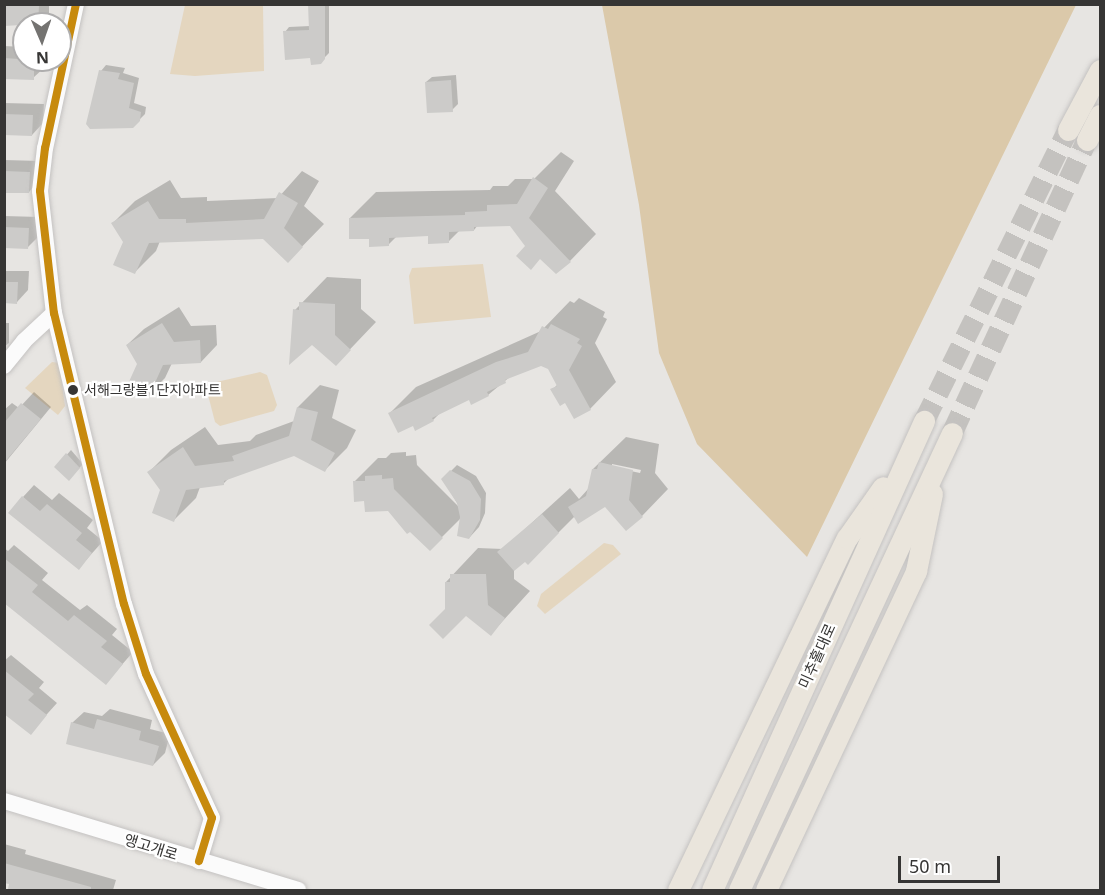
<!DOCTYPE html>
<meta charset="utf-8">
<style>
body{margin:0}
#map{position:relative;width:1105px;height:895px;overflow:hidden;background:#e7e5e2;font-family:"Noto Sans","Noto Sans KR",sans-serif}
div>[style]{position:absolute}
.green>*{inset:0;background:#e4d6bf}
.forest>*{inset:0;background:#dbc9aa}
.shadow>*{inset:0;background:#0003}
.building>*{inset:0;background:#cccbc9}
.major-tunnel>*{height:21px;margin-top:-10.5px;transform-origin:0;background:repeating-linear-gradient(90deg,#c4c2bf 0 21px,transparent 0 31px)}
.roads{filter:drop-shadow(0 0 2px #c4c2c1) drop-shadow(0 0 2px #c4c2c1)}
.minor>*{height:16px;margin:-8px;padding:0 8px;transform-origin:8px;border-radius:8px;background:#fbfbfb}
.major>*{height:21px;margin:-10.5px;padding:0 10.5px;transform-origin:10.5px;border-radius:10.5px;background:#eae5dc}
.bus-1>*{height:8px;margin:-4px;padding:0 4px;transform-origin:4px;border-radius:4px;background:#c78a0d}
.dots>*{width:16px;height:16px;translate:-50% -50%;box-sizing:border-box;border:3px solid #fff;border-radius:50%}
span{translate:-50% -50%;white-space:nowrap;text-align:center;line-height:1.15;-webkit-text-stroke:4.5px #fff;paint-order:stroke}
.bus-label{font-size:14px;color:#363534}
.left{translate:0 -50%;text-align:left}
.street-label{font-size:15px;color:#363534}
.frame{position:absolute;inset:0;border:6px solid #363534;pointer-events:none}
.north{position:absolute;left:12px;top:12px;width:60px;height:60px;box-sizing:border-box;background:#fff;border:2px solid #afaeae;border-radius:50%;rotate:178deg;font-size:16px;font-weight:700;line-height:24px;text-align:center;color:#363534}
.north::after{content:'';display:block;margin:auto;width:21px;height:27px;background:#747371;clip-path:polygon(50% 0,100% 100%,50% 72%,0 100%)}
.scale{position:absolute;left:898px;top:856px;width:102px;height:27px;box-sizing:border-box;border:3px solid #363534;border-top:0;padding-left:8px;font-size:18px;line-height:21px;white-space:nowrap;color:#363534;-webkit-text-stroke:4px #fff;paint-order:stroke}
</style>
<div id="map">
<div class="green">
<div style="clip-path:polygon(185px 5px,263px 5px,264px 71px,195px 76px,170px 74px)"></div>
<div style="clip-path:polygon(483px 264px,491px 317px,414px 324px,409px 276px,412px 268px)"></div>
<div style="clip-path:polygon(52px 362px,59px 363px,65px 406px,58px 415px,25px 388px)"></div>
<div style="clip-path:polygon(260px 372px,267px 375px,277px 405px,274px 411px,220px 426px,215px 422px,207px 391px,212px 383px)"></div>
<div style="clip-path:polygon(604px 543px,613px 545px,621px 554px,545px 614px,537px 606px,541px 594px)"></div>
</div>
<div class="forest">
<div style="clip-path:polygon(602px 5px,1076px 5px,807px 557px,697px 444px,659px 353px,639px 205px)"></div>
</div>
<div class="shadow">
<div style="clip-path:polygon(4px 4px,49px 4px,49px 14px,39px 24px,4px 25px)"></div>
<div style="clip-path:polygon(309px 4px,329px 4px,329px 53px,320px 62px,285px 32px,289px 27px,310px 26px)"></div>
<div style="clip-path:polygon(4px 46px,24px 47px,24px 60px,45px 60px,45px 67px,33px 78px,4px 77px)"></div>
<div style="clip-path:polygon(106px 65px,125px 68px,123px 73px,139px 78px,134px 103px,146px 107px,145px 114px,132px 127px,101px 71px)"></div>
<div style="clip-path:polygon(456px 75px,458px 104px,452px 110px,426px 82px,432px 77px)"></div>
<div style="clip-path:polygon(4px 103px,44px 104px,43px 123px,32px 135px,4px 134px)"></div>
<div style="clip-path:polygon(561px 152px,574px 161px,555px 191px,596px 234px,570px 261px,527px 246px,511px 225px,478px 225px,474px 230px,460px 230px,448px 242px,429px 235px,397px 236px,388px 245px,370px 237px,350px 218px,376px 192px,490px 190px,493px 186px,508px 186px,515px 179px,534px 179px)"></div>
<div style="clip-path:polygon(4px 160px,41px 161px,40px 180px,29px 192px,4px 191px)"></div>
<div style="clip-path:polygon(302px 171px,319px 181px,304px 206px,324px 224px,288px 261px,264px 237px,160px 241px,156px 251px,134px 273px,124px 242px,113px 223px,135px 201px,170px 180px,181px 198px,207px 197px,207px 201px,278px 198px)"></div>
<div style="clip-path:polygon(4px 216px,40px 217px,39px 236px,28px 247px,4px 247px)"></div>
<div style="clip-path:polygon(4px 271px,29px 271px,28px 290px,17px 302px,4px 302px)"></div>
<div style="clip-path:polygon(327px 277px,361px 279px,361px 309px,376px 322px,336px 364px,295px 310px)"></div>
<div style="clip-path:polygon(579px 298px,605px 312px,603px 317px,607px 319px,595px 343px,616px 382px,590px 409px,566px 401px,552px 390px,558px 384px,549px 368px,541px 364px,511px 376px,488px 395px,469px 398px,442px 411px,433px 420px,414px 424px,390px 413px,416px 387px,541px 331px,570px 301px,574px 303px)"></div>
<div style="clip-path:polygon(179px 307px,191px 326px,216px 325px,217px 345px,201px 362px,172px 363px,165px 378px,149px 394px,139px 364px,127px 345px,144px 329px)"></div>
<div style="clip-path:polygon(4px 323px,9px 323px,9px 343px,4px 347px)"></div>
<div style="clip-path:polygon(320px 385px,339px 390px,332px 418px,356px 430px,347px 448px,325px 470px,294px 455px,230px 477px,223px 484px,200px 487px,196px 498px,174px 520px,162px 490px,149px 472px,171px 450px,205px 427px,218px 445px,250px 441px,256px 435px,294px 421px,298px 407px)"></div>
<div style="clip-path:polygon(34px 392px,51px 407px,4px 464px,4px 410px,12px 403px,19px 408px)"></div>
<div style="clip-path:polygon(evenodd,626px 437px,659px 444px,655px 473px,668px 489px,642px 516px,626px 529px,606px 505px,575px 516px,528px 563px,525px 559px,514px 569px,514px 579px,530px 591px,491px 634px,466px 614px,446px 610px,446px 582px,478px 548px,503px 549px,570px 488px,579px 499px,589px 488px,593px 469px,626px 437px,612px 464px,641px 470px,640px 473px,612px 467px,612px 464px)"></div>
<div style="clip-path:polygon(71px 450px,83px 464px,69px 479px,56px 467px)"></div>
<div style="clip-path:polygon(406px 452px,406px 456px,416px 455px,417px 465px,460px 508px,443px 479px,457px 465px,476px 476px,486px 493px,485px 513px,479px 527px,469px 538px,458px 535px,461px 518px,430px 549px,389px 509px,366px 500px,354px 482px,378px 458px,386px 458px,391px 453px)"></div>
<div style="clip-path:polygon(34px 485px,52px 500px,59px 493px,93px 520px,87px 528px,103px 541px,79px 568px,23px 497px)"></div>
<div style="clip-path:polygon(14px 545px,48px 573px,42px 580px,80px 610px,87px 605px,117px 629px,112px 635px,133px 652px,106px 683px,4px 602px,4px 548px,8px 551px)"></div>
<div style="clip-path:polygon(11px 655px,44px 682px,39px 688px,57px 703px,30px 733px,4px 712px,4px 661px)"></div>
<div style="clip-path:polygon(110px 709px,152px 720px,150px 729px,170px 734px,165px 753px,153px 765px,72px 723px,84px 712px,102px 716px)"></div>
<div style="clip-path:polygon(4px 844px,26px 850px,25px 854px,116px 880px,113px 890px,20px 890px,10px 888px,11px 883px,4px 881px)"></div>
</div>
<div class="building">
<div style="clip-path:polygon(308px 4px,325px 4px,325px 59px,321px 64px,311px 65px,310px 58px,285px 60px,283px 31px,309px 30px)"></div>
<div style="clip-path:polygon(4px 5px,39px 6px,38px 24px,4px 26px)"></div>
<div style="clip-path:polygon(4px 58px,34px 60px,34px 80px,4px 79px)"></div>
<div style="clip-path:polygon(99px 70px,120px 73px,118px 79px,134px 83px,129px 108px,141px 112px,140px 121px,133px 128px,90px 129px,86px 124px)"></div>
<div style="clip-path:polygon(451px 80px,453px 112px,427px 113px,425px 82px)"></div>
<div style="clip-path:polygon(4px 114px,33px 115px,32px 136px,4px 135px)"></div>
<div style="clip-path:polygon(4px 171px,30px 172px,29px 193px,4px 193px)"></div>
<div style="clip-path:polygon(533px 177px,548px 188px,529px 218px,571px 262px,556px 274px,540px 259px,531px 270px,516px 256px,525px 246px,510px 226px,474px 227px,474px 231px,449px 232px,449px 243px,428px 244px,428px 236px,389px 238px,389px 246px,369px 247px,369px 239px,349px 239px,349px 218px,465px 215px,465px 212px,487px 211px,487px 205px,517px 204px)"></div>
<div style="clip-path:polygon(279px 192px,298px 203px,284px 228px,303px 247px,288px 263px,263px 239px,149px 243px,135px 274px,113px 265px,123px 242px,111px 223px,148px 201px,159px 219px,186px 219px,186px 223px,264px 219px)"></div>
<div style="clip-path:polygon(4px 227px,29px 228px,28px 249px,4px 248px)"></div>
<div style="clip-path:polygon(4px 282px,18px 282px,17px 304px,4px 303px)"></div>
<div style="clip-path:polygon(299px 302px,335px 304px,335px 335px,351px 350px,336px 366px,312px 345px,289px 365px,293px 309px,299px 310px)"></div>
<div style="clip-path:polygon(162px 323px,174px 342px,200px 340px,201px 363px,163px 365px,149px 396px,127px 386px,137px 364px,126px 345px)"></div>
<div style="clip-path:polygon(551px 324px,580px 339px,577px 343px,582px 346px,569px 370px,591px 410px,574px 419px,565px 403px,560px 406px,550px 389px,557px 386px,548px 369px,541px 366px,505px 380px,506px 383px,487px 392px,489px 396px,471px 405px,469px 400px,432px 418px,434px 421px,415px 431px,413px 426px,398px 433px,388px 413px,496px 362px,528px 352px,542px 326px,548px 329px)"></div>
<div style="clip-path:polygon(21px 403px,41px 419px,4px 463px,4px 423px)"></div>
<div style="clip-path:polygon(297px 407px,318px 412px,311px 440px,335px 453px,325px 472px,294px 456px,224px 481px,224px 485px,186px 490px,174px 522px,152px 513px,160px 490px,147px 472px,183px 447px,195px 466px,234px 461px,232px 456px,289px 436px)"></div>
<div style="clip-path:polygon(66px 453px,80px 468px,69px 481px,54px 467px)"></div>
<div style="clip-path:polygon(599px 462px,633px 470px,629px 500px,643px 517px,626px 531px,605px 507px,578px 524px,568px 507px,586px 496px,592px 469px,597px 469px)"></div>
<div style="clip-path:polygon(450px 470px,470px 481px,481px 499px,480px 520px,469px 539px,457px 536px,460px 517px,457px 503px,441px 479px)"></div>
<div style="clip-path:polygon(382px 475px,382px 479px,393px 478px,394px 489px,443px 538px,430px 551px,410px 532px,407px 534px,388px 511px,365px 512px,364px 501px,354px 502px,353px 481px,365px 481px,365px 476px)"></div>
<div style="clip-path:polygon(22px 496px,40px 511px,47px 504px,82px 533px,76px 540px,92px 553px,79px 570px,8px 513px)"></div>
<div style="clip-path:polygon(542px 514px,559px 533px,528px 565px,525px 562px,514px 571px,497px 552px)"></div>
<div style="clip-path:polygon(4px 558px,38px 585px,32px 592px,68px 621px,74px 615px,107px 641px,101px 647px,123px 664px,106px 685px,4px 603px)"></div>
<div style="clip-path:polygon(450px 574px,486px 574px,488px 605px,505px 618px,491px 636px,466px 616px,443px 639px,429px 625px,445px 609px,445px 582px,450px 582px)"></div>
<div style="clip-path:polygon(4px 670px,34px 694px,28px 700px,47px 715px,31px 735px,4px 714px)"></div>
<div style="clip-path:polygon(97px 719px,141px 731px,139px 740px,159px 746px,153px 766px,66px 744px,71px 722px,94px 729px)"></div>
<div style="clip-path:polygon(4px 863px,91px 887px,91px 891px,8px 889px,9px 884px,4px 883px)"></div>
</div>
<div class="major-tunnel">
<div style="left:924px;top:421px;width:325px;rotate:-63.7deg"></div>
<div style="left:952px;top:433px;width:323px;rotate:-65.3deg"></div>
</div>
<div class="roads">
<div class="minor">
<div style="left:76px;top:4px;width:147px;rotate:102.1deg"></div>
<div style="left:45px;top:148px;width:43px;rotate:96.6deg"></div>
<div style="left:40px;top:191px;width:123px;rotate:83.5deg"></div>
<div style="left:54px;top:313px;width:299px;rotate:76.5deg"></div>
<div style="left:124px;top:604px;width:73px;rotate:72.6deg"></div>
<div style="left:146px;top:674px;width:158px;rotate:65.4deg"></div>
<div style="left:212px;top:818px;width:45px;rotate:106.8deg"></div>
<div style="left:4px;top:366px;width:32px;rotate:-51deg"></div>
<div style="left:24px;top:341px;width:41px;rotate:-43deg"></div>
<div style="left:4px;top:801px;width:307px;rotate:16.8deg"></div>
</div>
<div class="major">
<div style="left:1068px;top:130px;width:68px;rotate:-61.9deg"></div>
<div style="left:1087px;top:140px;width:28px;rotate:-63deg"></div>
<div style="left:678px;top:890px;width:390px;rotate:-64.4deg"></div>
<div style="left:847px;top:538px;width:62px;rotate:-54.8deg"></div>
<div style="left:712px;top:890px;width:515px;rotate:-65.68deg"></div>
<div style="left:739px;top:890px;width:504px;rotate:-65.01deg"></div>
<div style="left:766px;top:890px;width:353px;rotate:-64.8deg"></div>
<div style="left:916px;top:571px;width:79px;rotate:-78.3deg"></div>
</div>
</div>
<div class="bus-1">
<div style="left:76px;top:4px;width:147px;rotate:102.1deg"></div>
<div style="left:45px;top:148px;width:43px;rotate:96.6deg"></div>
<div style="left:40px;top:191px;width:123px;rotate:83.5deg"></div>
<div style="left:54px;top:313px;width:299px;rotate:76.5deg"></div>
<div style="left:124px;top:604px;width:73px;rotate:72.6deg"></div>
<div style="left:146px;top:674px;width:158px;rotate:65.4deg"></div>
<div style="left:212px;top:818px;width:45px;rotate:106.8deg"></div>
</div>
<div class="dots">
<div style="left:73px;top:390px;background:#363534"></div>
</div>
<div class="bus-label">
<span class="left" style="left:84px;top:390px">서해그랑블1단지아파트</span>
</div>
<div class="street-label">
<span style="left:817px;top:656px;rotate:-66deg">미추홀대로</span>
<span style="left:151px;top:847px;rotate:17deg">앵고개로</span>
</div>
<div class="frame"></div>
<div class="north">N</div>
<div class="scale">50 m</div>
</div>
